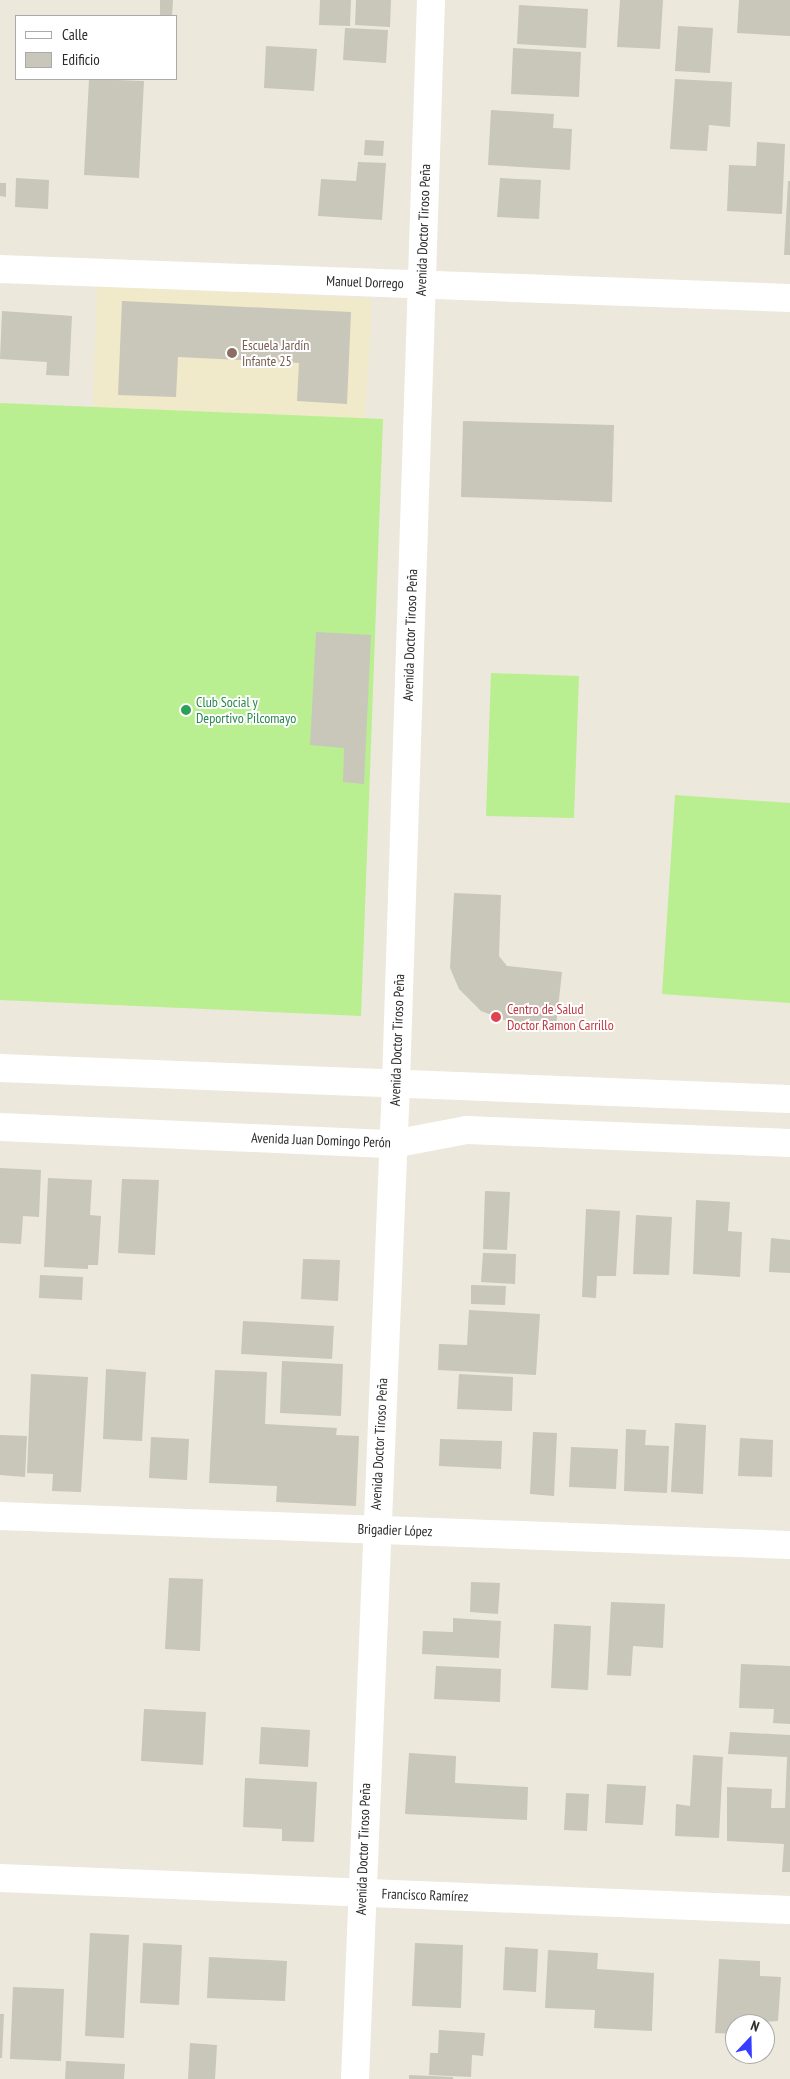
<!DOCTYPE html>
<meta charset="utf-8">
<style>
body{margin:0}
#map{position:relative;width:790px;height:2079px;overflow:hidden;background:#ede8dc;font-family:"PT Sans Narrow",sans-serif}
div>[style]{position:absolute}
.education>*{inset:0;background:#f0e9ca}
.pitch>*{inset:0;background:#b9ef90}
.building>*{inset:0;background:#c9c6ba}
.minor>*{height:28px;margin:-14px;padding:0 14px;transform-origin:14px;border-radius:14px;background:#fff}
.tertiary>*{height:28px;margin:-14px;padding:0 14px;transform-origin:14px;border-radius:14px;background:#fff}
.dots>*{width:14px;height:14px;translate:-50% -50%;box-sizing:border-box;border:2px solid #fff;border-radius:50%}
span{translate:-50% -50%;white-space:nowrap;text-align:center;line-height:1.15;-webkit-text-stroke:4px #fff;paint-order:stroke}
.street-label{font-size:14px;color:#2b2b2b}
.education-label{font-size:14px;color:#785e54}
.left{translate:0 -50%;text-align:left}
.leisure-label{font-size:14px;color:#27864d}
.health-label{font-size:14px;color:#be3a42}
.legend{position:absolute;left:15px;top:15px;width:162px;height:65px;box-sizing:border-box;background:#fff;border:1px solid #aaa;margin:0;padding:6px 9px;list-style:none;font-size:15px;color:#2b2b2b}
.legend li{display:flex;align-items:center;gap:10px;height:25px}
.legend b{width:25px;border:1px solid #aaa}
.north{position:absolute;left:725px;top:2014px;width:50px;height:50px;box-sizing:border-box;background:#fff;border:1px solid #aaa;border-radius:50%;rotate:21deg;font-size:14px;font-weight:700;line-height:20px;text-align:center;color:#2b2b2b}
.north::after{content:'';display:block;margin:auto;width:18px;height:22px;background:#373eff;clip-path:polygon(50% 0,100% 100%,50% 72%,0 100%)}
</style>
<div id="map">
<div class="education">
<div style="clip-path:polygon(97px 285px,372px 299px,365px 419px,93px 407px)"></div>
</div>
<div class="pitch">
<div style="clip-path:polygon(0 403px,383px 419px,361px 1016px,0 1000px)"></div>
<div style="clip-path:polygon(491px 673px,579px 676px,574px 818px,486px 816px)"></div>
<div style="clip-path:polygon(675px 795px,790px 803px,790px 1003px,662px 994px)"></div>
</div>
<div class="building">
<div style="clip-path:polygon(160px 0,173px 0,172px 16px,160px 16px)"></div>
<div style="clip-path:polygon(320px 0,351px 0,350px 26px,319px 25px)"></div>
<div style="clip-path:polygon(356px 0,391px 0,390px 27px,355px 25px)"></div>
<div style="clip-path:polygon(620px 0,663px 0,660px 49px,617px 47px)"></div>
<div style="clip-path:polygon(739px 0,790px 0,790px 36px,737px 33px)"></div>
<div style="clip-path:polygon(519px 5px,588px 9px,586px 48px,517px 44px)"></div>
<div style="clip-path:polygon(678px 26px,713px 28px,710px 73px,675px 71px)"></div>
<div style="clip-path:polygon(345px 28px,388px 30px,386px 63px,343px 60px)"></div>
<div style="clip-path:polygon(266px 46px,317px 49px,314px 91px,264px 88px)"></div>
<div style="clip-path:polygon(513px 48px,581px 52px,579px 97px,511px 94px)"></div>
<div style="clip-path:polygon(89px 79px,144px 81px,139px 178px,84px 175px)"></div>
<div style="clip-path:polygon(675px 79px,732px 82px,730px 127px,709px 125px,707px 151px,670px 149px)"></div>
<div style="clip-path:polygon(491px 110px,554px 114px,553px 128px,572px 129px,570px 170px,488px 165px)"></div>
<div style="clip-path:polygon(365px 140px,384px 141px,383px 156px,364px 155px)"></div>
<div style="clip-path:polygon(757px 142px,785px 144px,782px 214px,727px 211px,729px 165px,756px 166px)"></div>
<div style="clip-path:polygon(358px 162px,386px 163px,382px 220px,318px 216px,321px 179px,356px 181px)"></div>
<div style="clip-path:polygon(16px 178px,49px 180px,48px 209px,15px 207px)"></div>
<div style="clip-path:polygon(500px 178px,541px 180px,539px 219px,497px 217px)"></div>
<div style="clip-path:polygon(788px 181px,790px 181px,790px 255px,784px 255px)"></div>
<div style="clip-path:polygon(0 183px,6px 183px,6px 197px,0 196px)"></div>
<div style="clip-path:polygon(122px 301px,351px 312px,347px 404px,297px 401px,299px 363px,178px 357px,176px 397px,118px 395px)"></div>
<div style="clip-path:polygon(2px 311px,72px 316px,69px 376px,46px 375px,47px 362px,0 359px)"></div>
<div style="clip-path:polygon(463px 421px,614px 425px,612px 502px,461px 497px)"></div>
<div style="clip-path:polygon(316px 632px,371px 635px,364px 784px,343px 782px,344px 748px,310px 745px)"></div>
<div style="clip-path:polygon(454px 893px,501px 895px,499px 956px,507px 966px,562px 972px,556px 1026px,507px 1021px,481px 1011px,459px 989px,450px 968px)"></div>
<div style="clip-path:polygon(0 1168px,41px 1170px,39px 1217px,23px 1216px,21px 1244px,0 1243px)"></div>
<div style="clip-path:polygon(48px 1178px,92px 1180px,90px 1215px,101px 1216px,98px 1265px,88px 1265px,88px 1269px,44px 1267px)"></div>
<div style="clip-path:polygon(122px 1179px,159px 1180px,155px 1255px,118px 1253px)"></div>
<div style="clip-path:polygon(485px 1191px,510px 1192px,507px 1250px,483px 1249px)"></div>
<div style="clip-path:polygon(696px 1200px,730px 1202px,728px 1231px,742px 1232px,740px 1277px,693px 1274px)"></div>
<div style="clip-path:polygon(586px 1209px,620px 1211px,616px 1276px,597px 1276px,596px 1298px,582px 1297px)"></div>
<div style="clip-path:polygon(636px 1215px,672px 1217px,669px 1275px,633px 1274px)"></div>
<div style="clip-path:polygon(771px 1238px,790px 1240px,790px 1273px,769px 1272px)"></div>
<div style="clip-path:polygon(483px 1253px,516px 1254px,515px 1284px,481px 1282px)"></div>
<div style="clip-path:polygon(303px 1259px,340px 1260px,338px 1301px,301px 1299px)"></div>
<div style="clip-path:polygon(40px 1275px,83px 1277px,82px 1300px,39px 1298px)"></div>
<div style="clip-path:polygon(471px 1285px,506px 1286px,505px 1305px,471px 1304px)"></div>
<div style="clip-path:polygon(469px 1310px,540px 1314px,536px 1375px,438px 1370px,439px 1344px,467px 1345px)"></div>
<div style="clip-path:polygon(243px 1321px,334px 1326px,332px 1359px,241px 1354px)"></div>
<div style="clip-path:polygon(282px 1361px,343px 1364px,341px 1416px,280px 1413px)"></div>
<div style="clip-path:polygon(106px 1369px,146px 1372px,142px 1441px,103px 1439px)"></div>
<div style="clip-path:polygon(215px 1370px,267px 1372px,265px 1424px,337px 1428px,336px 1435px,359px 1436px,356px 1506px,276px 1502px,277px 1486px,209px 1483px)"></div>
<div style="clip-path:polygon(31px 1374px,88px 1377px,81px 1492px,52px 1491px,53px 1474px,27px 1473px)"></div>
<div style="clip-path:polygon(459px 1374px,513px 1377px,512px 1411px,457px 1409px)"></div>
<div style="clip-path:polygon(675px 1423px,706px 1425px,703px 1494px,671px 1492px)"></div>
<div style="clip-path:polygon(626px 1429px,646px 1430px,645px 1445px,669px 1446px,667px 1493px,624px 1491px)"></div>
<div style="clip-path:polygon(533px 1432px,557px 1433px,554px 1496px,530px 1494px)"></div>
<div style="clip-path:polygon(0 1435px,27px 1436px,25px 1477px,0 1475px)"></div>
<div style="clip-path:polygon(151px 1437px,189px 1439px,187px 1480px,149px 1478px)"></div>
<div style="clip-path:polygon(740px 1438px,773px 1440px,772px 1477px,738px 1476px)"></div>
<div style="clip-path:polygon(440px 1439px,502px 1441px,501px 1469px,439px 1466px)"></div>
<div style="clip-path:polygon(571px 1447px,618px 1449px,616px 1489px,569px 1487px)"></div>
<div style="clip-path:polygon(169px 1578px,203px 1579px,200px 1651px,165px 1649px)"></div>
<div style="clip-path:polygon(471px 1582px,500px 1583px,498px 1614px,470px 1612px)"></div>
<div style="clip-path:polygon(611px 1602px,665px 1604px,663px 1648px,633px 1646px,631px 1676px,607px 1675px)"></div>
<div style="clip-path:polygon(453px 1618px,501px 1621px,499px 1658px,422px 1654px,423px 1631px,453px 1632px)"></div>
<div style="clip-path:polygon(554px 1624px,591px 1626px,588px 1690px,551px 1688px)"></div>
<div style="clip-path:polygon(741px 1664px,790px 1666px,790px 1724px,773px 1723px,774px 1709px,739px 1708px)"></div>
<div style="clip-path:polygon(436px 1666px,501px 1669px,500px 1702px,434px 1699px)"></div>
<div style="clip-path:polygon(144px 1709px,206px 1712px,203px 1765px,141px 1761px)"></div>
<div style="clip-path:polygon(261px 1727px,310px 1730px,308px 1767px,259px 1764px)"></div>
<div style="clip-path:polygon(730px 1732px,790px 1735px,790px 1872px,782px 1872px,784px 1844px,727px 1841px,727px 1787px,772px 1789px,771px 1808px,785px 1808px,787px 1757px,728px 1754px)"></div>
<div style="clip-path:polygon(409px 1753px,456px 1756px,455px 1783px,528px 1787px,527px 1820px,405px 1814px)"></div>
<div style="clip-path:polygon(693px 1755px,723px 1757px,719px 1838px,675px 1836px,676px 1804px,690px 1806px)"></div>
<div style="clip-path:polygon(245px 1778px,317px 1782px,314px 1842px,282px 1841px,282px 1829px,243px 1827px)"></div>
<div style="clip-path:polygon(607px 1784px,646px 1786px,643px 1825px,605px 1823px)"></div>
<div style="clip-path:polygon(566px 1793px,589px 1794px,587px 1831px,564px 1830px)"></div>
<div style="clip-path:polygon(90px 1933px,129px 1935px,124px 2038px,85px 2036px)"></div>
<div style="clip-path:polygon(143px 1943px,182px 1945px,179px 2005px,140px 2003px)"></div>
<div style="clip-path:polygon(415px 1943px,463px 1945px,461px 2008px,412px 2006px)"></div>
<div style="clip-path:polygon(505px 1947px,538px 1949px,536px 1992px,503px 1990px)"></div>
<div style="clip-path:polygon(548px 1950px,598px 1953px,597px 1969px,654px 1973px,652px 2031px,594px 2028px,595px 2010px,545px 2008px)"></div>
<div style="clip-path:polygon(209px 1957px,287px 1961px,285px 2001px,207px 1998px)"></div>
<div style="clip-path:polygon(719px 1959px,760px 1961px,760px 1976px,781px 1977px,778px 2021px,735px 2024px,735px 2034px,715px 2033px)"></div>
<div style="clip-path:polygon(13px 1987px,64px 1989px,61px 2061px,10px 2059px)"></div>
<div style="clip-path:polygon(0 2014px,4px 2014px,2px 2058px,0 2058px)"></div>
<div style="clip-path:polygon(439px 2030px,485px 2033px,483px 2056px,472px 2055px,471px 2077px,429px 2075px,430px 2053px,438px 2053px)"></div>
<div style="clip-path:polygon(190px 2043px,217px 2045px,215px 2079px,188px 2079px)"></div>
<div style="clip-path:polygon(66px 2061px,125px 2064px,124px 2079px,65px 2079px)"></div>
<div style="clip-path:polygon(409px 2075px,453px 2077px,453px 2079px,409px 2079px)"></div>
</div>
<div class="minor">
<div style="left:0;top:269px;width:791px;rotate:2.1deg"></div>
<div style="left:0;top:1516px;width:791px;rotate:2.1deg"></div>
<div style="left:0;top:1878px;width:791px;rotate:2.32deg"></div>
</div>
<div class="tertiary">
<div style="left:0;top:1068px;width:791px;rotate:2.25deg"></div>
<div style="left:0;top:1127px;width:393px;rotate:2.5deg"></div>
<div style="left:393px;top:1144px;width:75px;rotate:-10.7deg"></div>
<div style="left:467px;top:1130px;width:323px;rotate:2.3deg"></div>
<div style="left:355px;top:2079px;width:997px;rotate:-87.64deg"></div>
<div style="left:396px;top:1083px;width:1084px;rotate:-88.15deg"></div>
</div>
<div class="dots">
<div style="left:232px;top:353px;background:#8d6e63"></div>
<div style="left:186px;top:710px;background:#2e9e5b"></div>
<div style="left:496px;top:1017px;background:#e0444e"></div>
</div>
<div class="street-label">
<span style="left:423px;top:230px;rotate:-88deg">Avenida Doctor Tiroso Peña</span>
<span style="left:365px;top:282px;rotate:2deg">Manuel Dorrego</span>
<span style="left:410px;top:635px;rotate:-88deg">Avenida Doctor Tiroso Peña</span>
<span style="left:397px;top:1040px;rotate:-88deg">Avenida Doctor Tiroso Peña</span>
<span style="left:321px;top:1140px;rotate:2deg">Avenida Juan Domingo Perón</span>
<span style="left:379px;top:1444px;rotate:-87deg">Avenida Doctor Tiroso Peña</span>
<span style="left:395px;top:1530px;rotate:2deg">Brigadier López</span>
<span style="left:363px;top:1849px;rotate:-88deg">Avenida Doctor Tiroso Peña</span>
<span style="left:425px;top:1895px;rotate:2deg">Francisco Ramírez</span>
</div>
<div class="education-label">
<span class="left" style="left:242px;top:353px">Escuela Jardín<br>Infante 25</span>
</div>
<div class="leisure-label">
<span class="left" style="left:196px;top:710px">Club Social y<br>Deportivo Pilcomayo</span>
</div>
<div class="health-label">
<span class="left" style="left:507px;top:1017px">Centro de Salud<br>Doctor Ramon Carrillo</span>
</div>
<ul class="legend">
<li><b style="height:6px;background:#fff"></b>Calle</li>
<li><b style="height:14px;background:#c9c6ba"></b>Edificio</li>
</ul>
<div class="north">N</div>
</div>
